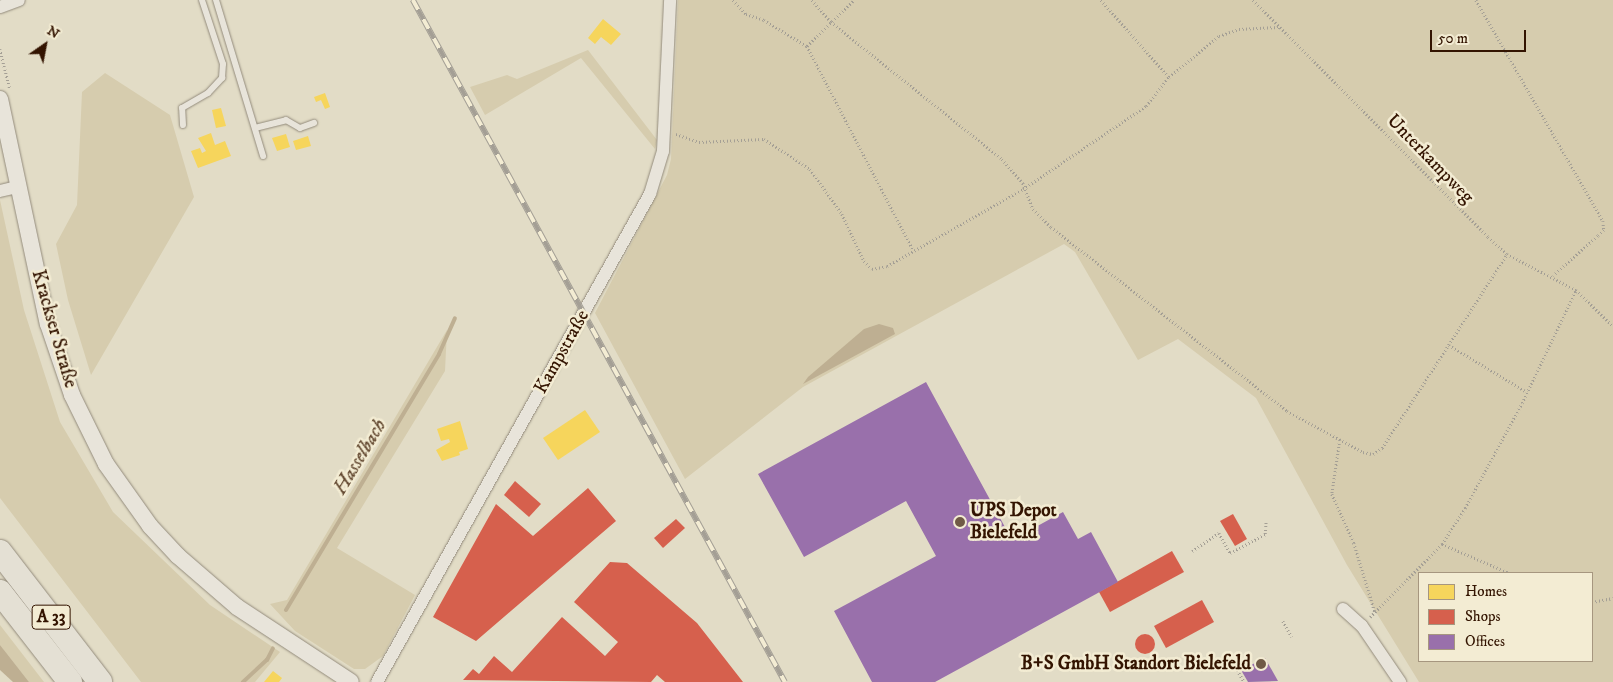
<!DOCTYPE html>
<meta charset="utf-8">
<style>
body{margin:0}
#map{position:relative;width:1613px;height:682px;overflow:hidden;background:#e2dcc6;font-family:"IM FELL DW Pica",serif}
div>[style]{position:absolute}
.green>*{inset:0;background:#d6ccae}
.water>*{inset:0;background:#beaf92}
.homes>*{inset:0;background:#f6d55c}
.shops>*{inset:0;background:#d6604d}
.round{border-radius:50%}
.offices>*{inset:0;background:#9970ab}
.stream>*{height:4px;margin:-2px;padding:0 2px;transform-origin:2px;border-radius:2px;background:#beaf92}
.path>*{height:2.5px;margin-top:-1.25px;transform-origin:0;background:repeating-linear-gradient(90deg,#a49f95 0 1px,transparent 0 3.5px)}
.roads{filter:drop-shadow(0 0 1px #938b7c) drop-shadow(0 0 1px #938b7c)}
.service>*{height:6px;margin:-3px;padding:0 3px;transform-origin:3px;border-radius:3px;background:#e8e4da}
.minor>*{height:12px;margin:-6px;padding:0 6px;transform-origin:6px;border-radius:6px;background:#e8e4da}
.tertiary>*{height:16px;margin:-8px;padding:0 8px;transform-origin:8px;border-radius:8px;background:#e8e4da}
.motorway>*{height:24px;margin:-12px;padding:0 12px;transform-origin:12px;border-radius:12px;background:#e4e0d4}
.rail>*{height:5.5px;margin-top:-2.75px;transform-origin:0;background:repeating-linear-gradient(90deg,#f3ecd3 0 11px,#a49f95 0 22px);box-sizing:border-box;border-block:1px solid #a49f95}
.dots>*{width:14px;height:14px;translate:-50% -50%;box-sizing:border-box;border:2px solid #f3ecd3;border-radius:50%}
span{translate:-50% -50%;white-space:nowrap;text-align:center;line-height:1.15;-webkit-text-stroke:5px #f3ecd3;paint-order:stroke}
.shield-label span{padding:1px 4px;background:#f3ecd3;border:1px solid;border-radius:4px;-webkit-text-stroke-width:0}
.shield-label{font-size:18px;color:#331401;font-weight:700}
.street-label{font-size:19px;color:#331401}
.poi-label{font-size:19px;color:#331401;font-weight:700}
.left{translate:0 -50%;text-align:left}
.right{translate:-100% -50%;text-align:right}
.water-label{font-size:20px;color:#644a32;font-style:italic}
.legend{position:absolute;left:1418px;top:572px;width:175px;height:90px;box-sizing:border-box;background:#f3ecd3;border:1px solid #a6967f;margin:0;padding:6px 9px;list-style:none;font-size:15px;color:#331401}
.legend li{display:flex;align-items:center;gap:10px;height:25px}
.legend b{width:25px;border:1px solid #a6967f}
.north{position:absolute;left:20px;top:20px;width:50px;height:50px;-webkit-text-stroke:4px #f3ecd3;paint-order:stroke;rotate:33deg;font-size:14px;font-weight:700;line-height:20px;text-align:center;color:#331401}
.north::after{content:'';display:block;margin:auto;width:18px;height:22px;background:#331401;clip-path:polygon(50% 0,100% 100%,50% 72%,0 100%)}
.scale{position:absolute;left:1430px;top:30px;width:96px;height:22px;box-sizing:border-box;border:2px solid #331401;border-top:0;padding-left:6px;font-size:15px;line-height:18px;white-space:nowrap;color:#331401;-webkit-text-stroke:4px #f3ecd3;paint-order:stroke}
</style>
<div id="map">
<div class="green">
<div style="clip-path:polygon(evenodd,678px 0,1613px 0,1613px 682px,1419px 682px,1347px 565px,1256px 398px,1178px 339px,1138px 360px,1075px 252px,1064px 244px,803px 387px,685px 479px,595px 313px,667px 175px,671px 159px,678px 0,1419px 573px,1592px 573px,1592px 661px,1419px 661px,1419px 573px)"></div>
<div style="clip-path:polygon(588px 50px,657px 140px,655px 149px,581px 58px,485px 115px,470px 87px,507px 75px,517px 79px)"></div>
<div style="clip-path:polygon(105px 73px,170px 115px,194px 197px,91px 375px,68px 300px,56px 244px,77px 205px,82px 92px)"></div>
<div style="clip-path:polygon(0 200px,24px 310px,60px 422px,113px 512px,210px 605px,280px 652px,255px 682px,141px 682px,0 498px)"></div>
<div style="clip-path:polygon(447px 330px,445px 371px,337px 548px,415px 595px,383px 656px,365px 669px,354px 669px,295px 631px,270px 604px,287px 600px)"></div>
<div style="clip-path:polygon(0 625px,44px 682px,29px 682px,0 645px)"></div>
</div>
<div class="water">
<div style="clip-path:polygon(879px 324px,893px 328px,895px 334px,803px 384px,808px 377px,864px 329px)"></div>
<div style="clip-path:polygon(0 645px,4px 650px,29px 682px,13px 682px,0 670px)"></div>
</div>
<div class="homes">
<div style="clip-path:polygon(603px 19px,621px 34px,611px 45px,601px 37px,595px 44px,588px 38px)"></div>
<div style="clip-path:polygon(325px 93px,330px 107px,325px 109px,321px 100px,316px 102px,314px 97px)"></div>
<div style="clip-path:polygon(221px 108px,226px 126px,216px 128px,212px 110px)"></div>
<div style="clip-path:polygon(211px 133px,215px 145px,225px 141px,231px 156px,198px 168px,191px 151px,200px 148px,202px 153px,206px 151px,198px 138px)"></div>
<div style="clip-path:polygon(286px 134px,290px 147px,277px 151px,272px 138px)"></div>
<div style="clip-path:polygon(308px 136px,311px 146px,296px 150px,293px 141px)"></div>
<div style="clip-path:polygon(585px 410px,600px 432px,558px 460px,543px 438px)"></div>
<div style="clip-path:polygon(460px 421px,468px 449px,459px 452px,460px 455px,442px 461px,436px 450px,450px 442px,449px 439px,441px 441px,437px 429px)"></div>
<div style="clip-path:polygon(273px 671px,282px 678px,279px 682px,264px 682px)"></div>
</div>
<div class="shops">
<div style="clip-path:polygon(515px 481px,541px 504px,529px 517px,504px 495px)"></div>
<div style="clip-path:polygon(588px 488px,616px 521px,476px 641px,433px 617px,496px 504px,533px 536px)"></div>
<div style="clip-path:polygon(1233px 514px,1247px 539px,1235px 546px,1220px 521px)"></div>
<div style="clip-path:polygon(676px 519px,685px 528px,663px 548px,654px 538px)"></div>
<div style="clip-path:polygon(1172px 551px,1184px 572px,1110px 612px,1099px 592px)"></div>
<div style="clip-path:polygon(610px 562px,627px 563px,697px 623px,743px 682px,665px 682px,657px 675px,651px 682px,463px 680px,473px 669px,479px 674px,494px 656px,512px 672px,562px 617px,605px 656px,618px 642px,574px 602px)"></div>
<div style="clip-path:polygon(1202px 600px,1214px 622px,1166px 648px,1154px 626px)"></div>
<div class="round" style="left:1135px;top:634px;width:20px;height:20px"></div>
</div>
<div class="offices">
<div style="clip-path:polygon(926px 382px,1012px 540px,1063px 512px,1078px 539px,1091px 532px,1118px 582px,935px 682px,872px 682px,834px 611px,936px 556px,906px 501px,804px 557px,758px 474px)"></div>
<div style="clip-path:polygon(1265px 658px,1278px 681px,1248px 682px,1241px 670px)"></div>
</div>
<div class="stream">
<div style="left:286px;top:610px;width:298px;rotate:-59.1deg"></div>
<div style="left:439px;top:354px;width:39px;rotate:-66deg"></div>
<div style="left:243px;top:682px;width:33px;rotate:-43deg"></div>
<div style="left:267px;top:660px;width:13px;rotate:-63deg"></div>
</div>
<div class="path">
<div style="left:733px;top:0;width:19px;rotate:47deg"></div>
<div style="left:746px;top:14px;width:19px;rotate:18deg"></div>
<div style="left:764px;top:20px;width:50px;rotate:31.2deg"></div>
<div style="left:807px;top:46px;width:66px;rotate:-44.4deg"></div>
<div style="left:812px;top:0;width:29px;rotate:49deg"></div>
<div style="left:831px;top:22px;width:219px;rotate:38.7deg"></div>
<div style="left:1002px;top:159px;width:32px;rotate:49deg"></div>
<div style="left:1023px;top:183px;width:28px;rotate:69deg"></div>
<div style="left:1033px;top:209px;width:25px;rotate:45deg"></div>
<div style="left:1051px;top:227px;width:299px;rotate:37.9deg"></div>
<div style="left:1287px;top:411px;width:86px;rotate:28.3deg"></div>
<div style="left:1363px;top:452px;width:10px;rotate:11deg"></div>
<div style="left:1373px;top:454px;width:11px;rotate:-34deg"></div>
<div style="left:1382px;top:448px;width:231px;rotate:-57.2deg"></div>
<div style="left:1101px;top:0;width:103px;rotate:48.6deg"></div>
<div style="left:1253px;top:0;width:334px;rotate:45.2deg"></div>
<div style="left:1488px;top:237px;width:25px;rotate:42deg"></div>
<div style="left:1507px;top:254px;width:78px;rotate:27.6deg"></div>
<div style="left:1576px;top:290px;width:52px;rotate:44.2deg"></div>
<div style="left:1476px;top:0;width:255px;rotate:60.1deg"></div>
<div style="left:1603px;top:221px;width:9px;rotate:84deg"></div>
<div style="left:1604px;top:230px;width:8px;rotate:135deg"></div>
<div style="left:1598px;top:236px;width:60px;rotate:138.4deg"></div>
<div style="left:807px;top:46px;width:230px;rotate:62.5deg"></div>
<div style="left:0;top:49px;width:41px;rotate:76deg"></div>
<div style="left:676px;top:134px;width:24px;rotate:19deg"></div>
<div style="left:699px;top:142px;width:65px;rotate:-2.6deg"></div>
<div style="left:764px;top:139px;width:55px;rotate:33.1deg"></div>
<div style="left:810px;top:169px;width:55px;rotate:54.6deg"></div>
<div style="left:842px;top:214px;width:52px;rotate:64.9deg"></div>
<div style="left:864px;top:261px;width:11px;rotate:45deg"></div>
<div style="left:872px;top:269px;width:15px;rotate:-11deg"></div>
<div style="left:887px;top:266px;width:156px;rotate:-29.5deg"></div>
<div style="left:1023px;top:189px;width:148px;rotate:-34deg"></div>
<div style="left:1146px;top:106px;width:37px;rotate:-52deg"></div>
<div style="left:1169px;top:77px;width:65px;rotate:-39.4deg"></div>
<div style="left:1219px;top:36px;width:21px;rotate:-19deg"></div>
<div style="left:1239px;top:29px;width:40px;rotate:-2.9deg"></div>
<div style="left:1449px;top:345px;width:91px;rotate:31.1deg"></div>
<div style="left:1340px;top:440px;width:55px;rotate:98.4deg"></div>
<div style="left:1332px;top:494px;width:54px;rotate:65.8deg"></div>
<div style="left:1354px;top:543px;width:72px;rotate:73.1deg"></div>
<div style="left:1442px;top:544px;width:73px;rotate:23.4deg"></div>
<div style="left:1192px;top:551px;width:32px;rotate:-34deg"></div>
<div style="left:1219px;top:533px;width:23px;rotate:61deg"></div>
<div style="left:1230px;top:553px;width:40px;rotate:-28deg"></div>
<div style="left:1265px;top:534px;width:14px;rotate:-86deg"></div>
<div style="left:1592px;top:602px;width:21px;rotate:-11deg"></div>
<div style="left:1370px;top:617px;width:103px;rotate:-45.4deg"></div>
<div style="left:1442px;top:544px;width:43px;rotate:-57.4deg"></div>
<div style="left:1465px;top:508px;width:119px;rotate:-61.5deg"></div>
<div style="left:1522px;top:403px;width:125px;rotate:-64.5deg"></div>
<div style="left:1283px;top:621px;width:18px;rotate:61deg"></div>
<div style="left:1227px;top:652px;width:34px;rotate:60deg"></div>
</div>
<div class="roads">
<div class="service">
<div style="left:216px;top:0;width:163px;rotate:73.2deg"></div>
<div style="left:183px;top:125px;width:17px;rotate:-93deg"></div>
<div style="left:182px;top:108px;width:30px;rotate:-30deg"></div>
<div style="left:208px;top:93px;width:21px;rotate:-47deg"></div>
<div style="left:222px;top:78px;width:14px;rotate:-86deg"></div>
<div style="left:223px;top:64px;width:67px;rotate:-108.2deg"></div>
<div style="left:255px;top:128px;width:32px;rotate:-14deg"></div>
<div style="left:286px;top:120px;width:16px;rotate:30deg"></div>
<div style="left:300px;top:128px;width:15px;rotate:-20deg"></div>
</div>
<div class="minor">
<div style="left:0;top:7px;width:20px;rotate:-20deg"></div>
<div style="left:0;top:191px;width:18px;rotate:-13deg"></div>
<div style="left:1343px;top:609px;width:25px;rotate:42deg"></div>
<div style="left:1362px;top:626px;width:68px;rotate:55.8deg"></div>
<div style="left:377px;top:682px;width:559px;rotate:-60.78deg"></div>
<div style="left:650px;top:194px;width:45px;rotate:-73.2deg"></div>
<div style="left:663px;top:151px;width:151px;rotate:-87.3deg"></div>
</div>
<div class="tertiary">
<div style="left:0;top:99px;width:230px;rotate:78deg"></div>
<div style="left:48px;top:324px;width:75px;rotate:71.3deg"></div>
<div style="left:72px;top:395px;width:77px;rotate:63.8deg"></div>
<div style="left:106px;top:464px;width:76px;rotate:54.6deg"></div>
<div style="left:150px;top:526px;width:41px;rotate:47deg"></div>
<div style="left:178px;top:556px;width:78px;rotate:40.8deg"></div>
<div style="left:237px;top:607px;width:136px;rotate:33.3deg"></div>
</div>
<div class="motorway">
<div style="left:0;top:552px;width:164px;rotate:52.4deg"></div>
<div style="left:0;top:592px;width:114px;rotate:52.1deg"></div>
</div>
</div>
<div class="rail">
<div style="left:413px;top:0;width:777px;rotate:61.39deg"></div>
</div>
<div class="dots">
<div style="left:960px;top:522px;background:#705a46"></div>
<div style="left:1261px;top:664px;background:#705a46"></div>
</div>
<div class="shield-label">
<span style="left:51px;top:617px">A 33</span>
</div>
<div class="street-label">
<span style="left:1430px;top:159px;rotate:46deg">Unterkampweg</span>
<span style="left:54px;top:329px;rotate:74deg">Krackser Straße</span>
<span style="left:562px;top:352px;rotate:-61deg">Kampstraße</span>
</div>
<div class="poi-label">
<span class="left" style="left:970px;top:522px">UPS Depot<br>Bielefeld</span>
<span class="right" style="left:1251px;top:664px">B+S GmbH Standort Bielefeld</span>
</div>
<div class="water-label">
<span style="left:360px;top:457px;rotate:-59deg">Hasselbach</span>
</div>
<ul class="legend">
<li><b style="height:14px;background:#f6d55c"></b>Homes</li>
<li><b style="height:14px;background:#d6604d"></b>Shops</li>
<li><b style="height:14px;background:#9970ab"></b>Offices</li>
</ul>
<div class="north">N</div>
<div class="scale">50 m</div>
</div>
